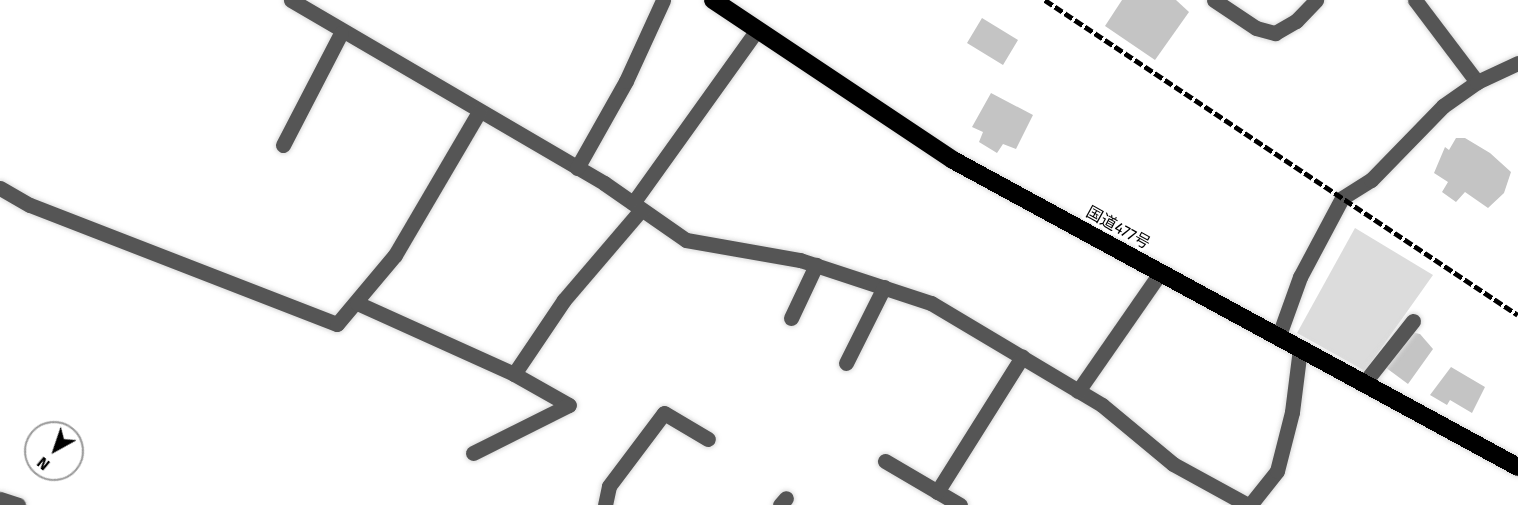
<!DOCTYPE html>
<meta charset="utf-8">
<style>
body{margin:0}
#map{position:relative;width:1518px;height:505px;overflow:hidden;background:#fff;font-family:"Fira Sans","Noto Sans JP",sans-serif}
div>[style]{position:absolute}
.green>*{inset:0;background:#dcdcdc}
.building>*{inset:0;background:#c4c4c4}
.roads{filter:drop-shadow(0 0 2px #dbdbdb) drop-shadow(0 0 2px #dbdbdb)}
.minor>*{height:15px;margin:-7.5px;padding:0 7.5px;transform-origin:7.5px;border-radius:7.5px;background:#555}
.highway>*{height:18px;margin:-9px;padding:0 9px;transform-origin:9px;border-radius:9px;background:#000}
.rail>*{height:4.5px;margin-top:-2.25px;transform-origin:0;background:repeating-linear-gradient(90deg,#000 0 9px,transparent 0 12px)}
span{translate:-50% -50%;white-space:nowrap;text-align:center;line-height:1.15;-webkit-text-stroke:6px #fff;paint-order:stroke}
.street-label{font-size:16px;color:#000}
.north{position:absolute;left:24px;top:421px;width:60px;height:60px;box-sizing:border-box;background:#fff;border:2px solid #999;border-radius:50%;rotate:220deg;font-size:16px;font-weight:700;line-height:24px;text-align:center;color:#000}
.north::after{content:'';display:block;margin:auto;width:21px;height:27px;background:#000;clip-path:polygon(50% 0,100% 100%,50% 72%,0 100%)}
</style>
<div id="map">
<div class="green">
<div style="clip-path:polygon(1355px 228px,1433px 275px,1365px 371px,1297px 333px)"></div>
</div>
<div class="building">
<div style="clip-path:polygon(1122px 0,1176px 0,1189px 12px,1155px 60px,1105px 26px)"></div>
<div style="clip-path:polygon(982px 18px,1018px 40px,1003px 65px,967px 43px)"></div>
<div style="clip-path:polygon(991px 93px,1033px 115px,1016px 149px,1003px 144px,997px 153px,979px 142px,983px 132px,972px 127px)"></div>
<div style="clip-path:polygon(1456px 138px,1465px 138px,1490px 153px,1511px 172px,1504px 193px,1488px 208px,1465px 192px,1456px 202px,1442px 192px,1448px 182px,1434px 173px,1445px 147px,1449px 150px)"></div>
<div style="clip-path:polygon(1411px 332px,1420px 334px,1433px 349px,1408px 384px,1385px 367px)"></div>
<div style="clip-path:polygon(1451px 367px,1485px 387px,1472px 413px,1450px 400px,1447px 405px,1430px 395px)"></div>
</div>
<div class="roads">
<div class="minor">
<div style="left:291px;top:0;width:363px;rotate:30.3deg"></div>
<div style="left:604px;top:183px;width:100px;rotate:34.8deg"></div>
<div style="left:686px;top:240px;width:116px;rotate:10deg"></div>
<div style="left:800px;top:260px;width:138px;rotate:18.2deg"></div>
<div style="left:931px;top:303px;width:199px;rotate:30.8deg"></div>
<div style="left:1102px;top:405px;width:92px;rotate:39.7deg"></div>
<div style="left:1173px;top:464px;width:85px;rotate:28.7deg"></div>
<div style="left:1214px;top:0;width:50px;rotate:33.7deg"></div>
<div style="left:1256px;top:28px;width:20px;rotate:15deg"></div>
<div style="left:1275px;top:33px;width:24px;rotate:-30deg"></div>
<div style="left:1296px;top:21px;width:29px;rotate:-46deg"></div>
<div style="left:1415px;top:0;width:103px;rotate:52.9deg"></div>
<div style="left:283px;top:145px;width:126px;rotate:-62.6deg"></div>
<div style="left:577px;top:168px;width:100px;rotate:-60.6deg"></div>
<div style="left:626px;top:81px;width:89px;rotate:-65.4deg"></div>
<div style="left:0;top:188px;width:34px;rotate:30deg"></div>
<div style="left:30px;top:205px;width:329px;rotate:21.2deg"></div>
<div style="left:337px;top:324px;width:90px;rotate:-50deg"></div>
<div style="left:395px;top:255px;width:166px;rotate:-59.6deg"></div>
<div style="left:633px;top:203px;width:213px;rotate:-54.4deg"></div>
<div style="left:357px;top:303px;width:172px;rotate:24.3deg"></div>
<div style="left:514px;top:374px;width:63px;rotate:29.4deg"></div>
<div style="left:791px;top:318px;width:59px;rotate:-64.7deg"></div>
<div style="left:1278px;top:338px;width:65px;rotate:-70.2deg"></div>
<div style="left:1300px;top:277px;width:89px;rotate:-62deg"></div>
<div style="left:1342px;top:198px;width:34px;rotate:-32deg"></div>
<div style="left:1371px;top:180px;width:103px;rotate:-45.8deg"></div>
<div style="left:1443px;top:106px;width:42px;rotate:-35.2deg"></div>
<div style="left:1477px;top:82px;width:45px;rotate:-24.9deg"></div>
<div style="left:846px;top:363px;width:85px;rotate:-63.4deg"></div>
<div style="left:514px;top:374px;width:89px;rotate:-56deg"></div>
<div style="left:564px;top:300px;width:118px;rotate:-49.5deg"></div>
<div style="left:1364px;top:383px;width:79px;rotate:-51.7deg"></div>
<div style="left:1078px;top:391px;width:144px;rotate:-55.2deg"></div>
<div style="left:473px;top:453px;width:107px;rotate:-26.6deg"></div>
<div style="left:885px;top:461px;width:87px;rotate:30.4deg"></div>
<div style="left:937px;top:492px;width:160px;rotate:-57.8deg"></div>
<div style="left:0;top:499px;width:19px;rotate:18deg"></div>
<div style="left:605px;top:505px;width:19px;rotate:-78deg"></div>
<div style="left:609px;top:486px;width:91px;rotate:-53deg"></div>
<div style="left:664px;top:413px;width:51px;rotate:30.6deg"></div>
<div style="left:780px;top:505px;width:9px;rotate:-49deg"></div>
<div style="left:1250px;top:505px;width:43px;rotate:-51.5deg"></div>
<div style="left:1277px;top:471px;width:61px;rotate:-75.7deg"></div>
<div style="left:1292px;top:412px;width:64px;rotate:-82.8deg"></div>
</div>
<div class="highway">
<div style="left:713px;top:0;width:288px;rotate:33.7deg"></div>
<div style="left:953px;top:160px;width:643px;rotate:28.52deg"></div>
</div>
</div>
<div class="rail">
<div style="left:1045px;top:0;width:568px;rotate:33.66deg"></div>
</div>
<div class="street-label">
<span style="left:1118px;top:228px;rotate:29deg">国道477号</span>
</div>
<div class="north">N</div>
</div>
